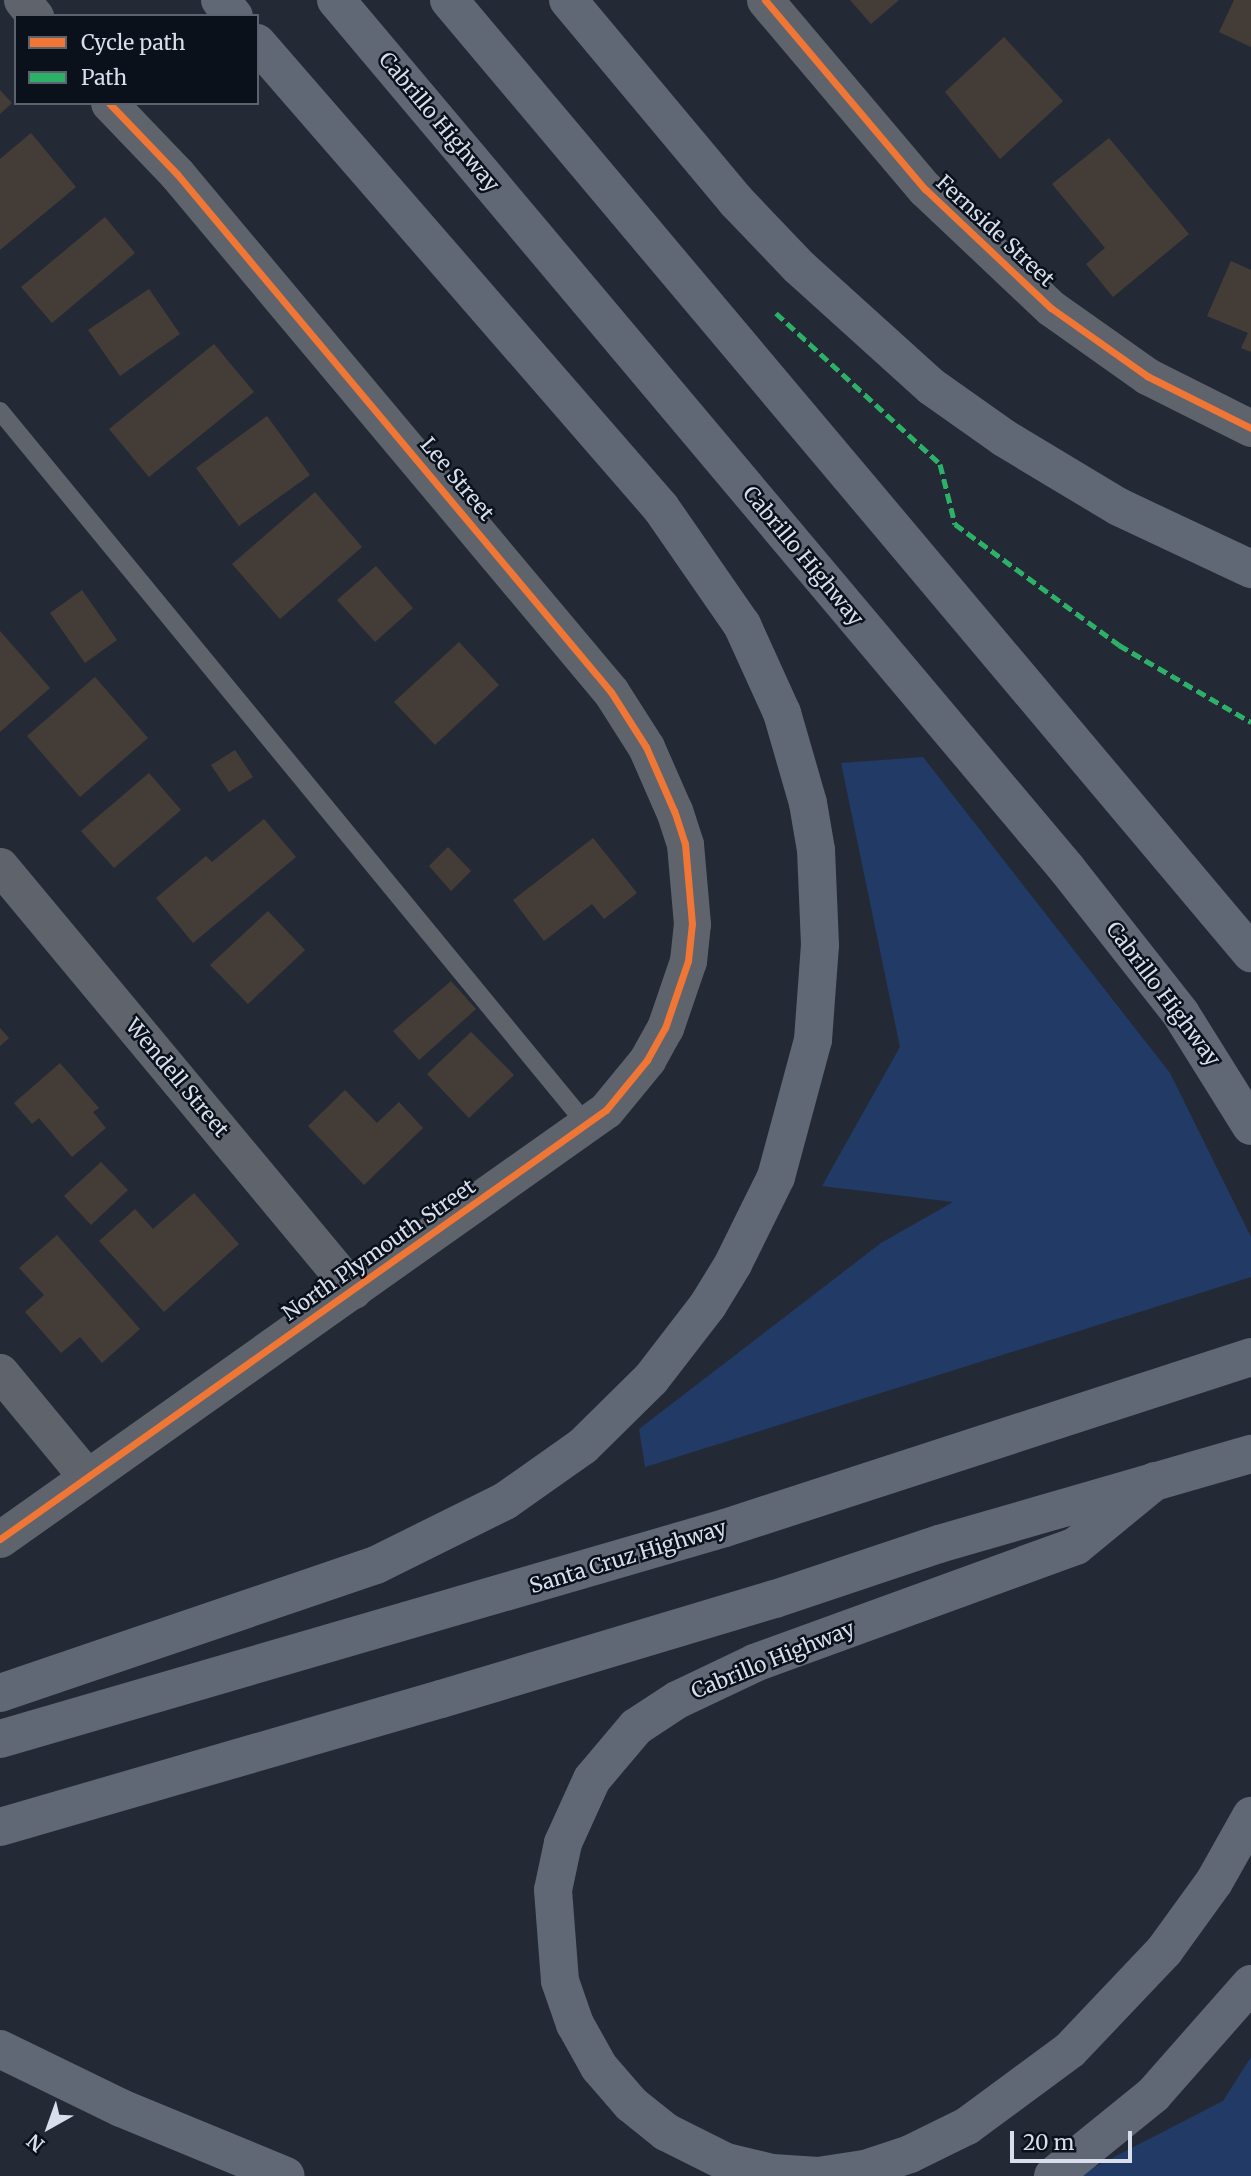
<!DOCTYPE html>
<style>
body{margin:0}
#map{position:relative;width:1251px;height:2176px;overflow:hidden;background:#242a35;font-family:Merriweather,serif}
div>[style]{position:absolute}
.green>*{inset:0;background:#213a66}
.building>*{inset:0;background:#443d37}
.service>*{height:18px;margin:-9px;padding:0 9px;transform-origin:9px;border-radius:9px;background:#5f646c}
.minor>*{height:37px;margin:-18.5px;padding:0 18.5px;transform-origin:18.5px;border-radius:18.5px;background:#5f646c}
.motorway>*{height:38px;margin:-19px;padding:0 19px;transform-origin:19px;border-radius:19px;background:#606775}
.quiet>*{height:5px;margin-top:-2.5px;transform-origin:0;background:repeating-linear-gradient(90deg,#2db169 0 10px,transparent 0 15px)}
.cycleway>*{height:7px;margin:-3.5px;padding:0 3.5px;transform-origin:3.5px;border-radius:3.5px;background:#f07635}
span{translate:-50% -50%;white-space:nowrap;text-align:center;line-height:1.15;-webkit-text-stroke:5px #0b111a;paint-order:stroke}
.street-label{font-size:21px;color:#d7dfed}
.legend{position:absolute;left:14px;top:14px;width:245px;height:91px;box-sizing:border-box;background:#0b111a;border:2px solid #5d636e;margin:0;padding:9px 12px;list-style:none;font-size:21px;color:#d7dfed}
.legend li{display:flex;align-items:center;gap:14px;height:35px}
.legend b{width:35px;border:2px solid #5d636e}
.north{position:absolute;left:14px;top:2092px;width:70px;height:70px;-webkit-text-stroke:5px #0b111a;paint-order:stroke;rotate:220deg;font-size:19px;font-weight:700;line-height:28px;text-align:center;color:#d7dfed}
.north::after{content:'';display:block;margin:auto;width:24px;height:32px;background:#d7dfed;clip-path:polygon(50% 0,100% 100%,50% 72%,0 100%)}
.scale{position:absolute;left:1010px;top:2131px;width:122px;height:32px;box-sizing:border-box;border:4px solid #d7dfed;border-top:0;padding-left:9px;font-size:21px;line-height:24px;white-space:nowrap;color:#d7dfed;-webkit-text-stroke:5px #0b111a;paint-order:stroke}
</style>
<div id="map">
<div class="green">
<div style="clip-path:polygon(923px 757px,1170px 1073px,1251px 1237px,1251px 1277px,645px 1467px,639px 1429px,881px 1243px,953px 1202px,822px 1186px,900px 1047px,841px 763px)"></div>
<div style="clip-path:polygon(1251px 2057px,1251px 2176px,1077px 2176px,1223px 2101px)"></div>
</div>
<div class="building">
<div style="clip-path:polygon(850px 0,899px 0,871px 24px)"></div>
<div style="clip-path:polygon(1234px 0,1251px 0,1251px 47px,1219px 32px)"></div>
<div style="clip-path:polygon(1004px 37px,1063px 101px,1000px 159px,945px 92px)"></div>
<div style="clip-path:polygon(0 90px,12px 103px,0 114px)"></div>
<div style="clip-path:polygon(31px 133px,76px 187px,0 250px,0 159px)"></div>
<div style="clip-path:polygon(1109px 138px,1189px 234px,1113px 297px,1086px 264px,1105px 248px,1052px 184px)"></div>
<div style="clip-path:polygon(105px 217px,135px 253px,52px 323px,21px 287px)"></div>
<div style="clip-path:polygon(1231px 261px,1251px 270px,1251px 352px,1241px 348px,1248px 333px,1207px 316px)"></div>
<div style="clip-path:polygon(149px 289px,180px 334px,120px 376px,88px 330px)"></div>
<div style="clip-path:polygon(214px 344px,254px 392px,149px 477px,109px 429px)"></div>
<div style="clip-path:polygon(267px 416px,310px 475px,239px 526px,196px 468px)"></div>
<div style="clip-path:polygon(315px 492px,362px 547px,280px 619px,232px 564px)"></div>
<div style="clip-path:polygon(376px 566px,413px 608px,375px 642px,337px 600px)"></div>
<div style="clip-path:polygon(82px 590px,117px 640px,85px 663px,50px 613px)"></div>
<div style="clip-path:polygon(0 631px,50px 688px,0 732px)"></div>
<div style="clip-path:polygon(459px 642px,499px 685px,435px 745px,394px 702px)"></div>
<div style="clip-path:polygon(95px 677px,148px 738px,80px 797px,27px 736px)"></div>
<div style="clip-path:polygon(235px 750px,253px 777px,229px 792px,211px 765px)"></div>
<div style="clip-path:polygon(149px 773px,181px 810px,114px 868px,81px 831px)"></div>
<div style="clip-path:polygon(264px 819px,296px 857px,193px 943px,156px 898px,206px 856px,212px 862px)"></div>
<div style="clip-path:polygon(593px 838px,637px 893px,604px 919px,592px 904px,544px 941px,513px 900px)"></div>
<div style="clip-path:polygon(448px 847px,471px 871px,451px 891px,429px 866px)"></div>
<div style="clip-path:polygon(268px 911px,305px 950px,248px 1004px,210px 965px)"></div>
<div style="clip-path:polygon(451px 981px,476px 1009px,419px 1060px,393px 1031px)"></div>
<div style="clip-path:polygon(0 1028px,9px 1038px,0 1046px)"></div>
<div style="clip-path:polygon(471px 1032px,514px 1075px,469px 1118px,427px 1074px)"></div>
<div style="clip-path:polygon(60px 1063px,99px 1108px,93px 1112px,106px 1128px,72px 1157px,39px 1118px,32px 1124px,14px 1103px)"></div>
<div style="clip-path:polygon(345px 1090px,377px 1123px,399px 1102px,423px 1128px,364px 1185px,308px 1126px)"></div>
<div style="clip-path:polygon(101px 1162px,128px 1190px,91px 1225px,64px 1196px)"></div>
<div style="clip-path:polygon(194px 1193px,239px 1244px,164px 1312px,99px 1241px,135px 1209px,153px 1229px)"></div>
<div style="clip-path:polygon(57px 1235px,140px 1329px,102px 1363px,80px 1337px,61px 1353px,25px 1312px,44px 1295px,19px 1268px)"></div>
</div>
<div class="service">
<div style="left:0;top:411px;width:924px;rotate:50.58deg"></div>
</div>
<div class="minor">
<div style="left:22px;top:0;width:21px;rotate:51deg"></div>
<div style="left:765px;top:0;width:248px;rotate:49.8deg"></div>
<div style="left:925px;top:189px;width:173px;rotate:43.4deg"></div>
<div style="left:1051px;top:308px;width:118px;rotate:35.3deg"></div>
<div style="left:1147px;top:376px;width:116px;rotate:26.6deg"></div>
<div style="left:0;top:866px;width:552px;rotate:50.22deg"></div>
<div style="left:0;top:1372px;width:136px;rotate:50.4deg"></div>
<div style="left:0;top:1539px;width:742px;rotate:-35.3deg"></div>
<div style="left:606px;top:1110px;width:65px;rotate:-50.6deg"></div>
<div style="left:647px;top:1060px;width:37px;rotate:-61deg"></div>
<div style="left:665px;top:1028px;width:71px;rotate:-71.1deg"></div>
<div style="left:688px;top:961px;width:37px;rotate:-84deg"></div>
<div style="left:692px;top:924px;width:80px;rotate:-95deg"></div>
<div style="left:685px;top:844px;width:35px;rotate:-108deg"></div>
<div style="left:674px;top:811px;width:70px;rotate:-113.6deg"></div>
<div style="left:646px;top:747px;width:65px;rotate:-122.5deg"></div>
<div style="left:611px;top:692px;width:676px;rotate:-129.96deg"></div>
<div style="left:177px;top:174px;width:98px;rotate:-133.8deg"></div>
</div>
<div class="motorway">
<div style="left:220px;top:0;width:21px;rotate:49deg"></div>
<div style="left:336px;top:0;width:1136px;rotate:49.93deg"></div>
<div style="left:1067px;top:869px;width:184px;rotate:51.8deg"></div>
<div style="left:1181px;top:1014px;width:132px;rotate:58deg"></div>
<div style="left:449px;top:0;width:1246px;rotate:49.92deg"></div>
<div style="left:568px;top:0;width:262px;rotate:50.1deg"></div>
<div style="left:736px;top:201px;width:91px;rotate:46.3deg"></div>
<div style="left:799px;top:267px;width:179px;rotate:42.1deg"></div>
<div style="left:932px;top:387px;width:88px;rotate:35.3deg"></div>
<div style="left:1004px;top:438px;width:134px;rotate:31deg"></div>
<div style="left:1119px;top:507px;width:146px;rotate:25.2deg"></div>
<div style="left:1155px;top:1481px;width:102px;rotate:140.6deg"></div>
<div style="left:1076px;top:1546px;width:342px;rotate:160deg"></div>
<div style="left:755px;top:1663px;width:86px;rotate:154.6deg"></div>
<div style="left:677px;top:1700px;width:49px;rotate:146.6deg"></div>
<div style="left:636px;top:1727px;width:68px;rotate:130.2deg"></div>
<div style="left:592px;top:1779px;width:70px;rotate:114.4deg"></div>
<div style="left:563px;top:1843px;width:48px;rotate:102deg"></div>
<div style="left:553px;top:1890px;width:91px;rotate:85.6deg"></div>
<div style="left:560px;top:1981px;width:46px;rotate:70.8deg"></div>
<div style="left:575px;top:2024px;width:49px;rotate:60.8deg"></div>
<div style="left:599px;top:2067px;width:49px;rotate:49.1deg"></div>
<div style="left:631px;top:2104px;width:45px;rotate:38.7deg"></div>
<div style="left:666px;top:2132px;width:67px;rotate:26.6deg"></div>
<div style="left:726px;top:2162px;width:47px;rotate:13.4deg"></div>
<div style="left:772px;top:2173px;width:46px;rotate:3.7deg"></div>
<div style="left:818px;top:2176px;width:48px;rotate:-8.5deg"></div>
<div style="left:865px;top:2169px;width:47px;rotate:-18.4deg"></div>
<div style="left:910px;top:2154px;width:64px;rotate:-26.2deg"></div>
<div style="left:967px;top:2126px;width:128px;rotate:-36.4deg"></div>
<div style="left:1070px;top:2050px;width:137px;rotate:-46.5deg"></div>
<div style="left:1164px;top:1951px;width:85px;rotate:-54.1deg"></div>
<div style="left:1214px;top:1882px;width:76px;rotate:-60.7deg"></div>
<div style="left:0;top:1693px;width:397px;rotate:-18.8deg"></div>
<div style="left:376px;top:1565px;width:144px;rotate:-26.4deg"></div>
<div style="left:505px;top:1501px;width:95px;rotate:-35.2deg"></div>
<div style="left:583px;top:1446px;width:95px;rotate:-44.6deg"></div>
<div style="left:651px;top:1379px;width:93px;rotate:-52.4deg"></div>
<div style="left:708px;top:1305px;width:48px;rotate:-58.6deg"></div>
<div style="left:733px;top:1264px;width:97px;rotate:-63.7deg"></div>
<div style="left:776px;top:1177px;width:142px;rotate:-74.9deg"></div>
<div style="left:813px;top:1040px;width:95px;rotate:-85.8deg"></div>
<div style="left:820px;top:945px;width:95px;rotate:-92.4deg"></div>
<div style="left:816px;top:850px;width:48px;rotate:-99.7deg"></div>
<div style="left:808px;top:803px;width:94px;rotate:-106.1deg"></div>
<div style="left:782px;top:713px;width:97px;rotate:-114.4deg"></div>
<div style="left:742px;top:625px;width:142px;rotate:-124.7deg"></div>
<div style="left:661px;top:508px;width:616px;rotate:-130.98deg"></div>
<div style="left:0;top:1739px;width:755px;rotate:-16.23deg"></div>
<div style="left:725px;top:1528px;width:553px;rotate:-18.01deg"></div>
<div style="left:0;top:1827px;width:459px;rotate:-16.2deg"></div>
<div style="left:441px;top:1699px;width:349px;rotate:-16.7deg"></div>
<div style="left:775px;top:1599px;width:173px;rotate:-18.5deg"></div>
<div style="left:939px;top:1544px;width:325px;rotate:-16.1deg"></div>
<div style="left:0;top:2049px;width:135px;rotate:26deg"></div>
<div style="left:121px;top:2108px;width:178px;rotate:22.4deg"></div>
<div style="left:1053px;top:2176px;width:129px;rotate:-39deg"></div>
<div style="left:1153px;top:2095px;width:148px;rotate:-48.6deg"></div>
</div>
<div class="quiet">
<div style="left:776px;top:313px;width:223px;rotate:42.6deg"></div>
<div style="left:940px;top:464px;width:62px;rotate:76deg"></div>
<div style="left:955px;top:524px;width:204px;rotate:36.4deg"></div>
<div style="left:1119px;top:645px;width:153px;rotate:30.3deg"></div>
</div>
<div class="cycleway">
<div style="left:765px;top:0;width:248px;rotate:49.8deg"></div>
<div style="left:925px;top:189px;width:173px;rotate:43.4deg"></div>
<div style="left:1051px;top:308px;width:118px;rotate:35.3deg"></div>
<div style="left:1147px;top:376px;width:116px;rotate:26.6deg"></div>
<div style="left:0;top:1539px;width:742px;rotate:-35.3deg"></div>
<div style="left:606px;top:1110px;width:65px;rotate:-50.6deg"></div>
<div style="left:647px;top:1060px;width:37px;rotate:-61deg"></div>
<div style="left:665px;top:1028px;width:71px;rotate:-71.1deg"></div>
<div style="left:688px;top:961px;width:37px;rotate:-84deg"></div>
<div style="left:692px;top:924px;width:80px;rotate:-95deg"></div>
<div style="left:685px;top:844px;width:35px;rotate:-108deg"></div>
<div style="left:674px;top:811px;width:70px;rotate:-113.6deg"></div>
<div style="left:646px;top:747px;width:65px;rotate:-122.5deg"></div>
<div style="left:611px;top:692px;width:676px;rotate:-129.96deg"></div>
<div style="left:177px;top:174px;width:98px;rotate:-133.8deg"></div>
</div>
<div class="street-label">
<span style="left:439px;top:122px;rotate:50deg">Cabrillo Highway</span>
<span style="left:995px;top:231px;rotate:43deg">Fernside Street</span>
<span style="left:457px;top:479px;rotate:50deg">Lee Street</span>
<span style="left:803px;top:556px;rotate:50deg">Cabrillo Highway</span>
<span style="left:1163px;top:994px;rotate:53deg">Cabrillo Highway</span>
<span style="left:177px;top:1078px;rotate:50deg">Wendell Street</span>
<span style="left:379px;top:1250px;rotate:-35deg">North Plymouth Street</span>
<span style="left:628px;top:1557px;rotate:-17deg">Santa Cruz Highway</span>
<span style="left:773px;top:1660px;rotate:-22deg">Cabrillo Highway</span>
</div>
<ul class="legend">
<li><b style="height:9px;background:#f07635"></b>Cycle path</li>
<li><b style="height:9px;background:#2db169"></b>Path</li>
</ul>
<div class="north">N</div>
<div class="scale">20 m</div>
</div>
